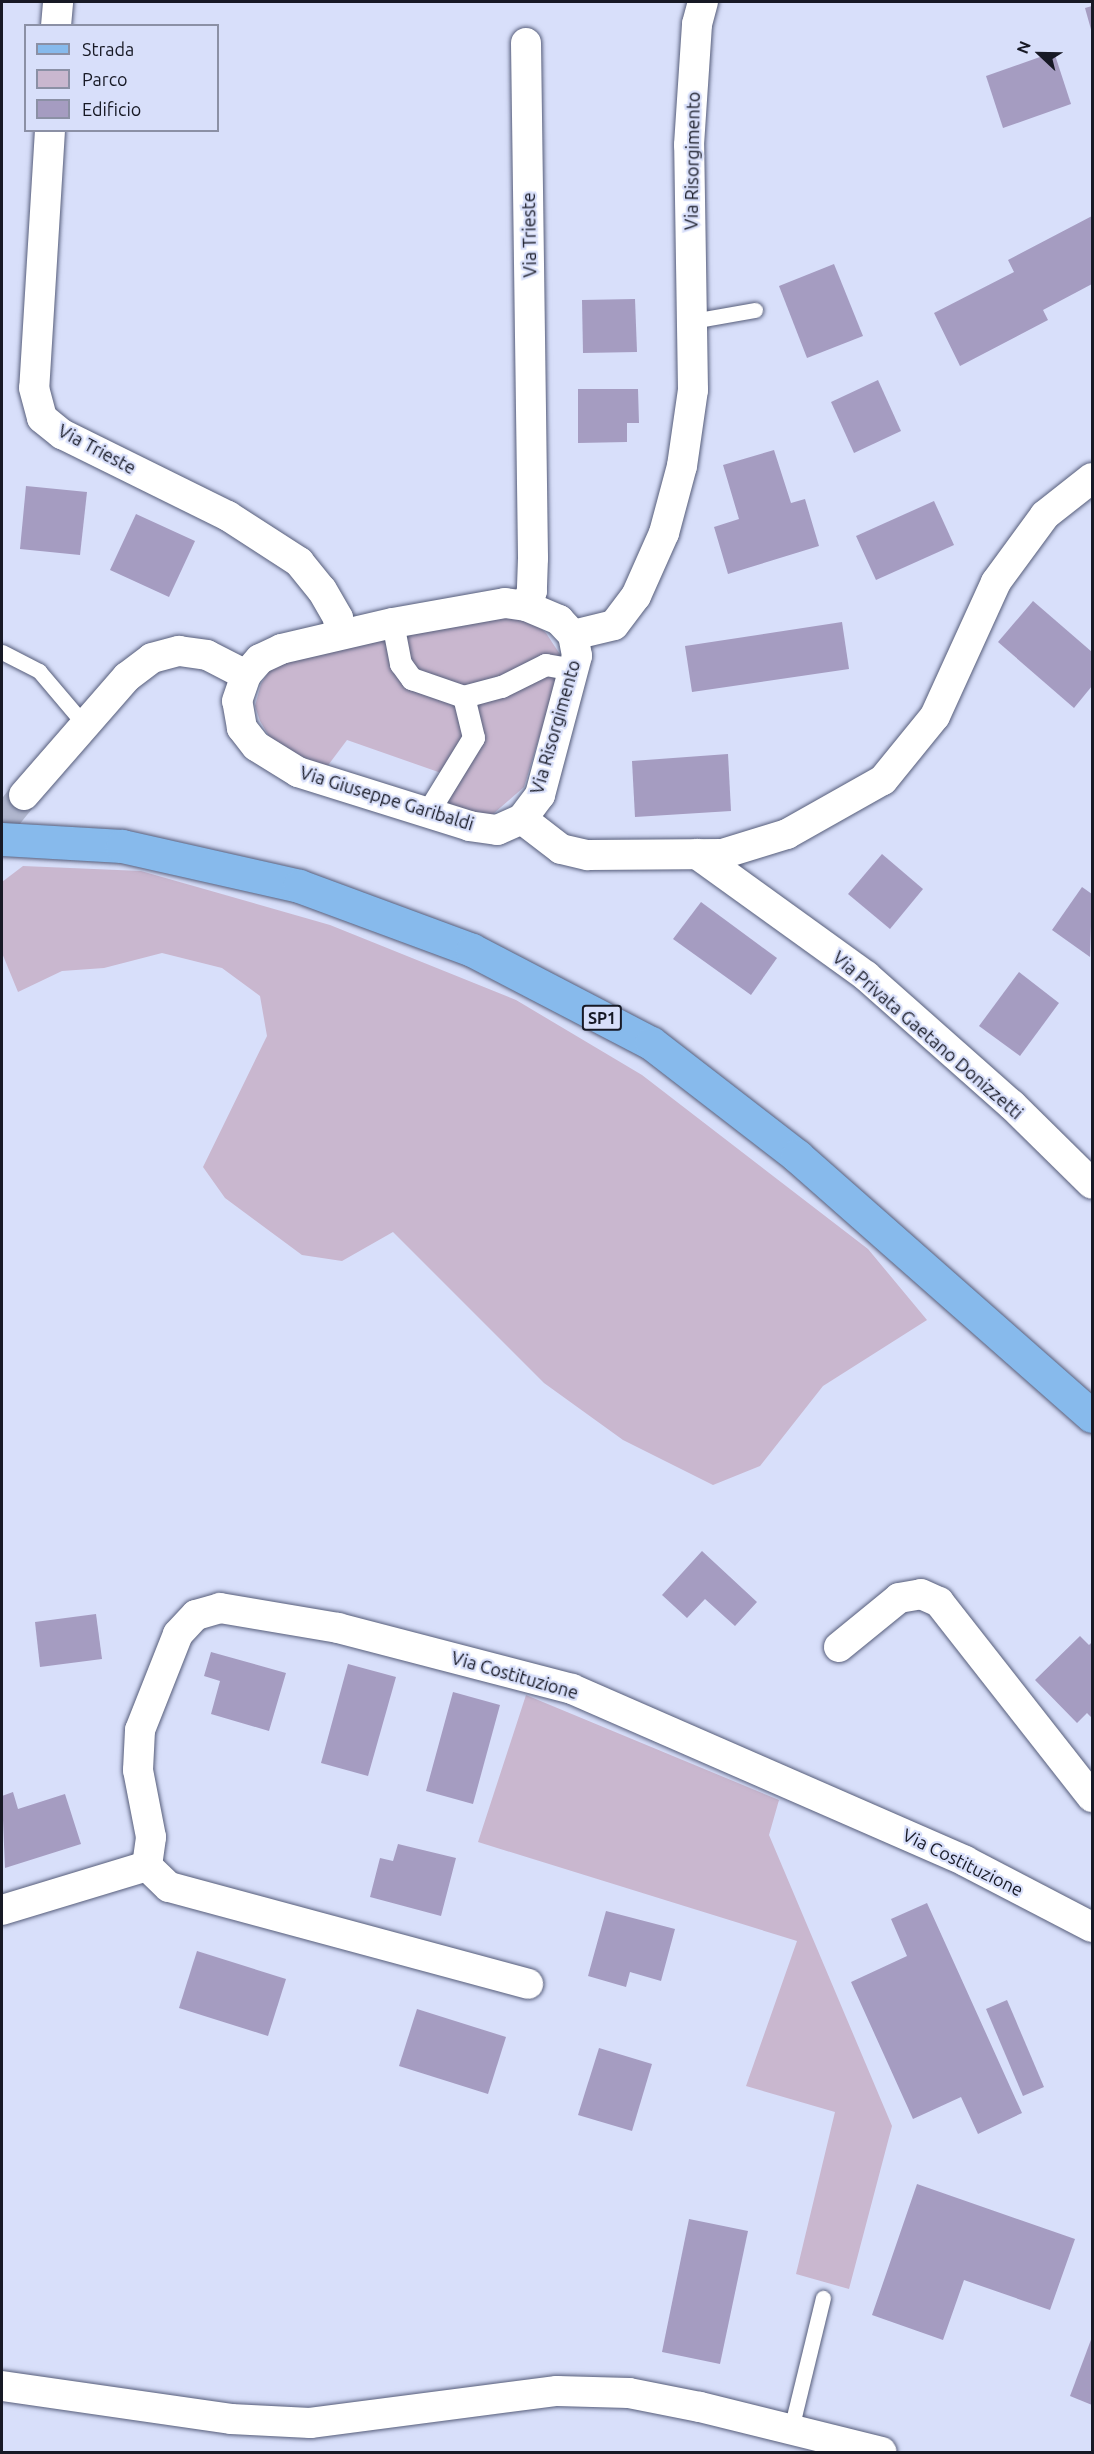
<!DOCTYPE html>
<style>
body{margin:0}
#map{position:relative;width:1094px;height:2454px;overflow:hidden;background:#d8dffa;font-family:Ubuntu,sans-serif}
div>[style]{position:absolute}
.green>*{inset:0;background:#c9b7cf}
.building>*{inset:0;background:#a59cc1}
.minor-tunnel>*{height:30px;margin-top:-15px;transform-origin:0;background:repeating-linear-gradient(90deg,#b1b7cf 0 30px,transparent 0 45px)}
.roads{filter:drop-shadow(0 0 2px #565d7a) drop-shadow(0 0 2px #565d7a)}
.service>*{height:15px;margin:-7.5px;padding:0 7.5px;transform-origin:7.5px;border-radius:7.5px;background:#fff}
.pedestrian>*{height:22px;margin:-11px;padding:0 11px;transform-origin:11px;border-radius:11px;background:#fff}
.minor>*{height:30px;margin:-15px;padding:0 15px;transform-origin:15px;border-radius:15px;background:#fff}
.primary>*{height:33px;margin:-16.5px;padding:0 16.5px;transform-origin:16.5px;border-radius:16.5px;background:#87baec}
span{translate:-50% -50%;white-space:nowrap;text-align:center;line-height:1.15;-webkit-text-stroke:4.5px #d8dffa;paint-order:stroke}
.shield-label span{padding:2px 4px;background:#d8dffa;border:2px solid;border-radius:4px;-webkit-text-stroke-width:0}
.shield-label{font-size:16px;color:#171925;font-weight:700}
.street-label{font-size:18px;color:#171925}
.frame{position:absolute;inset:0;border:3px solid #171925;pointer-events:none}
.legend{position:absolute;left:24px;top:24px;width:195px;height:108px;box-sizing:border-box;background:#d8dffa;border:2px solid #8b90a5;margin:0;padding:8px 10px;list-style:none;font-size:18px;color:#171925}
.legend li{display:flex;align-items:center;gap:12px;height:30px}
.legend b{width:30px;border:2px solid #8b90a5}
.north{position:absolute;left:1010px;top:24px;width:60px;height:60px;-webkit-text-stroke:4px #d8dffa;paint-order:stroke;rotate:292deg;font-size:16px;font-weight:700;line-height:24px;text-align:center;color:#171925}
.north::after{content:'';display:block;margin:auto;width:21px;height:27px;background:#171925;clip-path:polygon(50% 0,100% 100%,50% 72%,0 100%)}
</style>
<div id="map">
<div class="green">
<div style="clip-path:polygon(501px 617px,534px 623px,546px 633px,563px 659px,524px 787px,493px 814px,470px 815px,428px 801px,444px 774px,347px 740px,326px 768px,304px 761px,270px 738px,260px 721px,255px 706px,261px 684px,271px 668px,286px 659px)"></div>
<div style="clip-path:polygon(23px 866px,141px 871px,330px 925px,516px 1000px,642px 1075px,868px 1249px,927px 1320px,823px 1386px,760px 1466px,713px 1485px,623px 1440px,544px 1383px,393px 1232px,342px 1261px,302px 1255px,225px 1198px,203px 1167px,267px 1036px,260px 996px,222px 968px,162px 953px,104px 968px,62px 971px,18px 992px,2px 953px,2px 882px)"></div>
<div style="clip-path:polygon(526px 1695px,779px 1800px,769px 1835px,892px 2126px,849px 2289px,796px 2274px,835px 2112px,746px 2086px,797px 1941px,478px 1842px)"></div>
</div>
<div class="building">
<div style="clip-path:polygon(1092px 6px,1092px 33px,1085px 8px)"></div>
<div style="clip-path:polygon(1054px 52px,1071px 104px,1003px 128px,986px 76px)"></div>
<div style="clip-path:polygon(1092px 216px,1092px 284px,1043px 310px,1048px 320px,960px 366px,934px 313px,1014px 272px,1008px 260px)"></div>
<div style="clip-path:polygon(834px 264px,863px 336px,807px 358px,779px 286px)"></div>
<div style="clip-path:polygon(635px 299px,637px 352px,583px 353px,582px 300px)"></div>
<div style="clip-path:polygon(878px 380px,901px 431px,854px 453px,831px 402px)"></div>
<div style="clip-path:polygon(578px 389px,638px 389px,639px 423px,627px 423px,627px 442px,578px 443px)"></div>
<div style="clip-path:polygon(774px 450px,791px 503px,805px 499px,819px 546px,728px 574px,714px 527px,739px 519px,723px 465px)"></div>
<div style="clip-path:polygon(26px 486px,87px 492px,80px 555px,20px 549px)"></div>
<div style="clip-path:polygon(934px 501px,954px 545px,876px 580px,856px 536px)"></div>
<div style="clip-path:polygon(136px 514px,195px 541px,169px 597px,110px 570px)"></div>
<div style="clip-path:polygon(1033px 601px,1092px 652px,1092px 686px,1074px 708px,998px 642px)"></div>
<div style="clip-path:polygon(842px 622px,849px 669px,692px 692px,685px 646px)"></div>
<div style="clip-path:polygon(728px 754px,731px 811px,635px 817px,632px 761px)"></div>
<div style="clip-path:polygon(882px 854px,923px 889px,890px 929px,848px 894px)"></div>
<div style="clip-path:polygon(1082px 887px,1092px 894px,1090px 957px,1052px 930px)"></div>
<div style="clip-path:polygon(701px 902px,777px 958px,751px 995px,673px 939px)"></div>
<div style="clip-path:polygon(1019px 972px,1059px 1003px,1020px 1056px,979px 1026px)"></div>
<div style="clip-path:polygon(702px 1551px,757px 1602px,735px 1626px,705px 1599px,687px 1618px,662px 1595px)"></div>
<div style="clip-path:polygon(96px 1614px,102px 1659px,40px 1667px,35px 1622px)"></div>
<div style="clip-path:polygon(1080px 1636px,1089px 1645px,1092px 1642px,1092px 1718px,1087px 1713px,1077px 1723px,1035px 1680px)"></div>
<div style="clip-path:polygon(211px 1652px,286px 1673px,269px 1731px,211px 1714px,220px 1681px,204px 1676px)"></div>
<div style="clip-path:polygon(348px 1664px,396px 1677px,368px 1776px,321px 1763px)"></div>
<div style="clip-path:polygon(453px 1692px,500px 1705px,473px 1804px,426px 1791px)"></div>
<div style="clip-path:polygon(13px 1792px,18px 1809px,65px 1794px,81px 1844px,5px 1868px,2px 1796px)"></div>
<div style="clip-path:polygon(398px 1844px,456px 1858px,441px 1916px,370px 1897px,380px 1858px,393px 1861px)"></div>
<div style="clip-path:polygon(927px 1903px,1022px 2113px,978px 2134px,961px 2097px,913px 2119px,851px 1982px,907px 1956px,891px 1919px)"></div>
<div style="clip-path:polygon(606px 1911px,675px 1929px,661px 1981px,630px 1972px,626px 1987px,588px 1976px)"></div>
<div style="clip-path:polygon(197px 1951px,286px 1979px,268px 2036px,179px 2008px)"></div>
<div style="clip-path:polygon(1007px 2000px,1044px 2087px,1023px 2096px,986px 2009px)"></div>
<div style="clip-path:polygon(417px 2009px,506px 2037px,488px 2094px,399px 2066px)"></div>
<div style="clip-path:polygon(599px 2048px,652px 2064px,632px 2131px,578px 2115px)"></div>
<div style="clip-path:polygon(917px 2184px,1075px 2239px,1050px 2310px,964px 2280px,943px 2340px,872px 2315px)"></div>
<div style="clip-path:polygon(689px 2219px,748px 2231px,720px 2364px,662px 2352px)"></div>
<div style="clip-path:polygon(1092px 2337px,1092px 2405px,1070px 2396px)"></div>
</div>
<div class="minor-tunnel">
<div style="left:2px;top:822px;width:35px;rotate:-51deg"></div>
</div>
<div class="roads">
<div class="service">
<div style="left:692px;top:321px;width:64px;rotate:-9.9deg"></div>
<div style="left:2px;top:652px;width:42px;rotate:27.2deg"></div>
<div style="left:39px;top:671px;width:70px;rotate:49.7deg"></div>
<div style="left:791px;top:2429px;width:135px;rotate:-76.3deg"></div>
</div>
<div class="pedestrian">
<div style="left:393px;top:623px;width:42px;rotate:79deg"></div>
<div style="left:401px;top:664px;width:19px;rotate:54deg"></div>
<div style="left:412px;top:679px;width:55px;rotate:19.1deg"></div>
<div style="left:464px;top:697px;width:39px;rotate:-15deg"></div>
<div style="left:502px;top:687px;width:49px;rotate:-26.6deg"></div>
<div style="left:546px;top:665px;width:28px;rotate:10deg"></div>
<div style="left:428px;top:813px;width:88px;rotate:-58.5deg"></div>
<div style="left:474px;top:738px;width:42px;rotate:-103.7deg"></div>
</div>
<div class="minor">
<div style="left:56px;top:26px;width:24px;rotate:-85deg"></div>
<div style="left:526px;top:43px;width:515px;rotate:89.22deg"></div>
<div style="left:533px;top:558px;width:33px;rotate:92deg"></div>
<div style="left:532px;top:591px;width:16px;rotate:112deg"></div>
<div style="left:50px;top:130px;width:258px;rotate:93.5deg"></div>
<div style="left:34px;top:388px;width:31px;rotate:75deg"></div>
<div style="left:42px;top:418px;width:26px;rotate:39deg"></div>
<div style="left:62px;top:434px;width:185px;rotate:26.3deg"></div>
<div style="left:228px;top:516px;width:85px;rotate:32.9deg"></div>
<div style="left:299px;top:562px;width:36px;rotate:51deg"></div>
<div style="left:322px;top:590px;width:32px;rotate:60deg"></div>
<div style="left:338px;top:618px;width:16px;rotate:83deg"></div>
<div style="left:505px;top:603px;width:21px;rotate:8deg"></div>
<div style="left:526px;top:606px;width:36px;rotate:23deg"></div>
<div style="left:559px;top:620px;width:21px;rotate:47deg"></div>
<div style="left:573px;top:635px;width:21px;rotate:79deg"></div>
<div style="left:577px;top:656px;width:144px;rotate:104.9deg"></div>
<div style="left:540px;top:795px;width:30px;rotate:127deg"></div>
<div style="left:522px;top:819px;width:27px;rotate:156deg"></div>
<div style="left:497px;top:830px;width:27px;rotate:-172deg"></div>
<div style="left:470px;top:826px;width:180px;rotate:-162.6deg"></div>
<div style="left:298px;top:772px;width:49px;rotate:-148.2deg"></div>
<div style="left:256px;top:746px;width:23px;rotate:-128deg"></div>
<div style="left:242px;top:728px;width:27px;rotate:-100deg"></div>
<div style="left:237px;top:701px;width:28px;rotate:-71deg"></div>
<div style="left:246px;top:675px;width:21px;rotate:-49deg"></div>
<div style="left:260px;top:659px;width:23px;rotate:-25deg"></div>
<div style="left:281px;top:649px;width:115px;rotate:-13.1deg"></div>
<div style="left:393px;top:623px;width:114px;rotate:-10.1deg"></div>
<div style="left:573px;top:635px;width:42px;rotate:-13.7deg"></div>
<div style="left:614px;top:625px;width:36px;rotate:-53deg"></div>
<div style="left:636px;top:596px;width:69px;rotate:-66deg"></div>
<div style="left:664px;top:533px;width:69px;rotate:-75deg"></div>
<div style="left:682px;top:466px;width:77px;rotate:-81.8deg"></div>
<div style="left:693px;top:390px;width:245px;rotate:-90.9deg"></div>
<div style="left:689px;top:145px;width:121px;rotate:-86.2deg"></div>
<div style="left:697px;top:24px;width:23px;rotate:-75deg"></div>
<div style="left:24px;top:795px;width:157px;rotate:-48.9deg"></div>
<div style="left:127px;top:677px;width:31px;rotate:-37deg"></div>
<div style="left:152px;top:658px;width:28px;rotate:-15deg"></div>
<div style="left:179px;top:651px;width:28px;rotate:8deg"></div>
<div style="left:207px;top:655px;width:44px;rotate:27.1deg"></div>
<div style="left:522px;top:819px;width:49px;rotate:37.6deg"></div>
<div style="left:561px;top:849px;width:28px;rotate:13deg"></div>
<div style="left:588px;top:855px;width:134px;rotate:-0.4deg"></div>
<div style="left:722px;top:854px;width:68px;rotate:-17.1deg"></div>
<div style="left:787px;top:834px;width:110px;rotate:-29.4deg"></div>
<div style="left:883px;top:780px;width:82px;rotate:-50.9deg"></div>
<div style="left:935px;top:716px;width:147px;rotate:-65.5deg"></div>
<div style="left:996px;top:582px;width:83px;rotate:-53.8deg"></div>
<div style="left:1045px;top:515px;width:60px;rotate:-38.2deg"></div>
<div style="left:697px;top:854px;width:208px;rotate:35.8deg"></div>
<div style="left:866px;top:976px;width:195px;rotate:41.5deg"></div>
<div style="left:1012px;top:1105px;width:112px;rotate:44.6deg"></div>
<div style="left:839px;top:1647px;width:77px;rotate:-39.2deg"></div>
<div style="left:899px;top:1598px;width:22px;rotate:-10deg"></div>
<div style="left:921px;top:1594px;width:20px;rotate:24deg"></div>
<div style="left:939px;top:1602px;width:248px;rotate:51.9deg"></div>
<div style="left:147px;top:1866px;width:29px;rotate:-82deg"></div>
<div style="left:151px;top:1837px;width:68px;rotate:-101deg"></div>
<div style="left:138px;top:1770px;width:40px;rotate:-87.1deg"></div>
<div style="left:140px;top:1730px;width:103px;rotate:-68.4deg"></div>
<div style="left:178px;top:1634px;width:26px;rotate:-47deg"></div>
<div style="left:196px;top:1615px;width:25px;rotate:-16deg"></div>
<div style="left:220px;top:1608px;width:120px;rotate:9.6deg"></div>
<div style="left:338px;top:1628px;width:242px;rotate:14.6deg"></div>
<div style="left:572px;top:1689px;width:429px;rotate:23.6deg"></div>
<div style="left:965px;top:1861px;width:143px;rotate:27.5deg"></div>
<div style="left:2px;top:1910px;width:152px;rotate:-16.9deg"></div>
<div style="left:147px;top:1866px;width:30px;rotate:44deg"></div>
<div style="left:169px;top:1887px;width:372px;rotate:15.1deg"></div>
<div style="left:2px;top:2386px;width:231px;rotate:8.2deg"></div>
<div style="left:231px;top:2419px;width:79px;rotate:2.9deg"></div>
<div style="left:310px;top:2423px;width:249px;rotate:-7.4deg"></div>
<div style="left:557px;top:2391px;width:72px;rotate:1.6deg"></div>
<div style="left:629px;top:2393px;width:72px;rotate:11.2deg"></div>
<div style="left:700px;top:2407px;width:187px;rotate:13.9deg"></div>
</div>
<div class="primary">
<div style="left:2px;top:839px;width:120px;rotate:3.3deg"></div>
<div style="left:122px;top:846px;width:181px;rotate:12.7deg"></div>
<div style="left:299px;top:886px;width:184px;rotate:20.3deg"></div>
<div style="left:472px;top:950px;width:202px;rotate:27.5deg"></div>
<div style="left:651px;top:1043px;width:185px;rotate:37.7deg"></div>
<div style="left:797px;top:1156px;width:393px;rotate:41.4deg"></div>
</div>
</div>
<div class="shield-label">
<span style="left:602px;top:1018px">SP1</span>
</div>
<div class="street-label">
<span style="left:692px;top:161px;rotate:-89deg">Via Risorgimento</span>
<span style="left:529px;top:235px;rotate:-91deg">Via Trieste</span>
<span style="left:97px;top:449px;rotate:28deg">Via Trieste</span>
<span style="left:555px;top:727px;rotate:-74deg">Via Risorgimento</span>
<span style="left:387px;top:798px;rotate:17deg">Via Giuseppe Garibaldi</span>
<span style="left:928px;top:1035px;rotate:41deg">Via Privata Gaetano Donizzetti</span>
<span style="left:515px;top:1675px;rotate:16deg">Via Costituzione</span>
<span style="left:963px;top:1862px;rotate:26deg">Via Costituzione</span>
</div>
<div class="frame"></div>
<ul class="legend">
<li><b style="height:8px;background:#87baec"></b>Strada</li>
<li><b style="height:16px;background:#c9b7cf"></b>Parco</li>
<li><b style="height:16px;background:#a59cc1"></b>Edificio</li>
</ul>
<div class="north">N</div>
</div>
